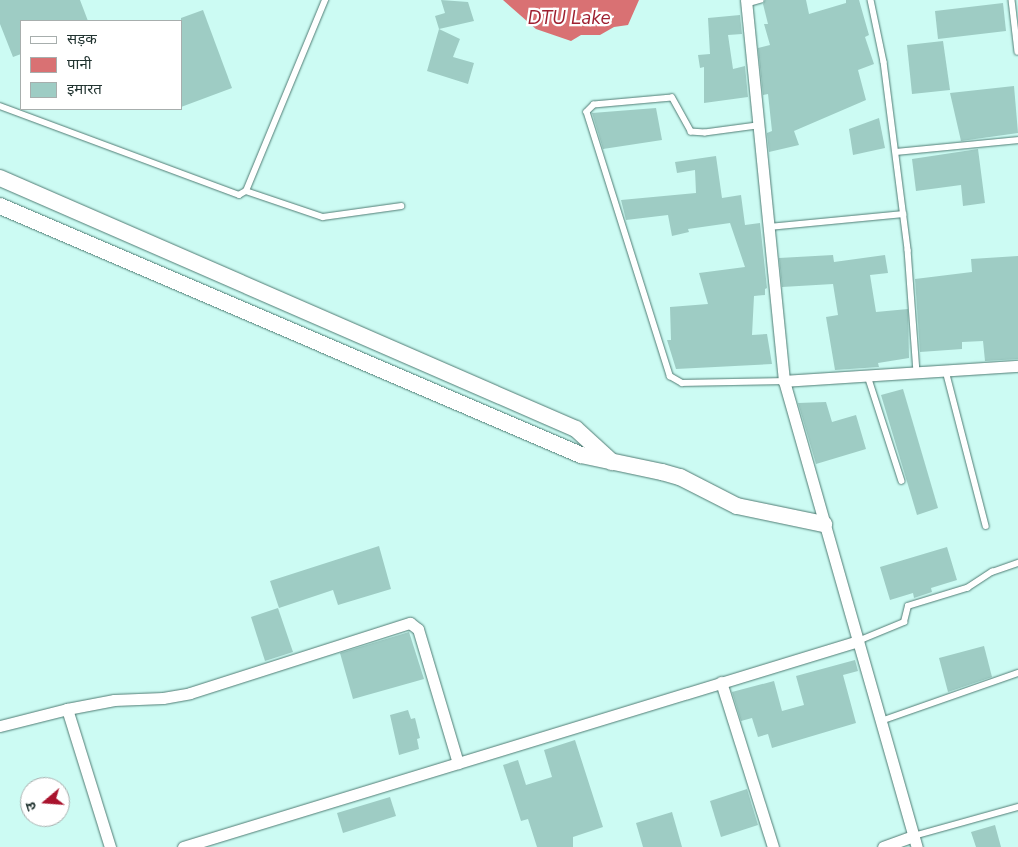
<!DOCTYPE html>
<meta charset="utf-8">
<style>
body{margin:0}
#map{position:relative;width:1018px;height:847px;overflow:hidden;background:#ccfbf3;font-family:"Nunito Sans","Noto Sans Devanagari",sans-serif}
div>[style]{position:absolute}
.water>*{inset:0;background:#d97173}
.building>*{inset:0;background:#9eccc4}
.roads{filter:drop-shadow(0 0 1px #507c74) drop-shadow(0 0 1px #507c74)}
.lane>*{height:5.5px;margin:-2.75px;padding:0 2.75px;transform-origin:2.75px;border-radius:2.75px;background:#fff}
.street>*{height:11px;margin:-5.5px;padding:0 5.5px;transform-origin:5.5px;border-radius:5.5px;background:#fff}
.secondary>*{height:16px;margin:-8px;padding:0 8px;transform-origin:8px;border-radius:8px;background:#fff}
span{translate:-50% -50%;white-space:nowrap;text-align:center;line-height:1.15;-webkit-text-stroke:4.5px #fff;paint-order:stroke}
.water-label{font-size:19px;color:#9e2030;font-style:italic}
.legend{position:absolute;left:20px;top:20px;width:162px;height:90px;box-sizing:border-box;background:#fff;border:1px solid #a7aead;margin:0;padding:6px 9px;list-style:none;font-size:15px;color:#223431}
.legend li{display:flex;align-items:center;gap:10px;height:25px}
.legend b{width:25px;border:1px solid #a7aead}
.north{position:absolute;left:20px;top:777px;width:50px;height:50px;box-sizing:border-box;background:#fff;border:1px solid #a7aead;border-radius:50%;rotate:252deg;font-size:14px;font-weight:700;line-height:20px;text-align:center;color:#223431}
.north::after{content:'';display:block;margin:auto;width:18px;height:22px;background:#a9132d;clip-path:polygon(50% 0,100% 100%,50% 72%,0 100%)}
</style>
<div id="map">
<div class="water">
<div style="clip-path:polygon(503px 0,639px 0,628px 25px,614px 27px,600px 35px,581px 35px,571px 41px,536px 29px)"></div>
</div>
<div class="building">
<div style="clip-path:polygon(0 0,80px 0,88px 21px,21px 21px,21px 54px,13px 57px,0 24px)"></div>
<div style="clip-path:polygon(441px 0,468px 2px,474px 21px,439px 29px,435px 16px,445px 13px)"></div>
<div style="clip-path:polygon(765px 0,806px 0,809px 14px,846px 3px,846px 0,859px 0,869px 35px,865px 37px,874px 64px,858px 70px,866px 100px,794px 131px,799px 145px,769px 152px,767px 133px,772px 131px,768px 94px,763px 95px,758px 48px,770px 45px,764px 24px,768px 24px,763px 4px)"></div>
<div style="clip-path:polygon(1003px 3px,1006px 31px,938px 39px,935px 11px)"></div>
<div style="clip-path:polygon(203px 10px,232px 88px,181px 107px,181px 18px)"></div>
<div style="clip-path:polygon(740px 15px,742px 34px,728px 35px,733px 69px,745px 66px,748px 97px,704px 103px,704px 67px,700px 68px,698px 55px,710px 54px,708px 18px)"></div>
<div style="clip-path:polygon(439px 29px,460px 39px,453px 57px,474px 63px,468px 84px,427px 71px)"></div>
<div style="clip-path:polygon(943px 41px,950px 90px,912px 94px,907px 45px)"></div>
<div style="clip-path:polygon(1014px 86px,1018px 133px,961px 141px,950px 93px)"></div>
<div style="clip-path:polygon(656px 108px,662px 140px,603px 149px,592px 113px)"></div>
<div style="clip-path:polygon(879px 118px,885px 148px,853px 155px,849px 129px)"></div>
<div style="clip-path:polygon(978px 149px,985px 203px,963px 206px,961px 185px,916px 191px,912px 159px)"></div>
<div style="clip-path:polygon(716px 156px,722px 198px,741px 195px,745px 225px,760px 223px,767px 288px,765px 289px,765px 295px,754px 296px,752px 335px,767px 334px,772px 364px,676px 369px,667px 340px,671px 340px,670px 307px,708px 304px,699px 273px,745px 267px,730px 223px,688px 229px,689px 232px,672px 236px,668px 215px,626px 220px,621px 200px,696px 193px,695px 170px,677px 173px,675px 162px)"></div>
<div style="clip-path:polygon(833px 255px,834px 262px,885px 255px,888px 273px,870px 275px,876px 312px,908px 309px,909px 358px,878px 363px,879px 367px,835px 370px,826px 317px,838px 315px,833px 284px,782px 287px,779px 258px)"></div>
<div style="clip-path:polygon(1018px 256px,1018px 359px,985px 361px,983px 341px,962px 342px,962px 349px,920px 352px,915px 279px,972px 272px,971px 259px)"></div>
<div style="clip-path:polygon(903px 389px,938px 508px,917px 515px,881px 395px)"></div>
<div style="clip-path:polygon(826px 402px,832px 422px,856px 415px,866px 449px,816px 464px,798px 403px)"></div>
<div style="clip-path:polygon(379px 546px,391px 589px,338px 605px,333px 590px,279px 608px,270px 581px)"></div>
<div style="clip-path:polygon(947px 547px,957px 580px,931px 588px,932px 592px,914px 598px,913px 593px,890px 600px,880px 567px)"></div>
<div style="clip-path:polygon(278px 608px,293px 652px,265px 661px,251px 617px)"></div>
<div style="clip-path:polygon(409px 632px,424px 679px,353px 699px,340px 653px)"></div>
<div style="clip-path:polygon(984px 646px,992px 677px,948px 692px,939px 658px)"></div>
<div style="clip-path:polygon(855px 660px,858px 671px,843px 675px,856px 723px,772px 748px,768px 734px,758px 737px,752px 718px,741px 721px,732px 692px,774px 681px,782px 711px,804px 705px,796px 676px)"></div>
<div style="clip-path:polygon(408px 710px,411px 719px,415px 718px,420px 738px,417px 739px,419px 749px,399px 755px,390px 715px)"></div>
<div style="clip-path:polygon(575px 740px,603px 827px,573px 837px,573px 847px,537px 847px,528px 819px,521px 821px,503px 765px,518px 760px,526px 785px,552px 777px,544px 750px)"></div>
<div style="clip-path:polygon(747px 789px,758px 825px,721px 837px,710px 801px)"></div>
<div style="clip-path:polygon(390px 797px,396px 816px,343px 833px,337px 813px)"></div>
<div style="clip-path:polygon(672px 812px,682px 847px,643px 847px,636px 823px)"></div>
<div style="clip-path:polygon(995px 825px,1001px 847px,976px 847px,971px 832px)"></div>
</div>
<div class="roads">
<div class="lane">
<div style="left:871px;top:0;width:63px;rotate:78.2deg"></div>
<div style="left:884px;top:62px;width:190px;rotate:82.7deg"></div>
<div style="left:908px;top:250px;width:123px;rotate:85.8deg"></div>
<div style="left:1012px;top:0;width:52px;rotate:83.4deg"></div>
<div style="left:746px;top:4px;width:15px;rotate:-16deg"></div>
<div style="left:0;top:106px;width:255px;rotate:20.4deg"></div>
<div style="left:239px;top:195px;width:8px;rotate:-30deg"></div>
<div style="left:246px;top:191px;width:207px;rotate:-67.5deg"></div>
<div style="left:757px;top:126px;width:52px;rotate:172.3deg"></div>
<div style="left:705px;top:133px;width:14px;rotate:-176deg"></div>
<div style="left:691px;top:132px;width:39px;rotate:-119deg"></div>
<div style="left:672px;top:98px;width:78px;rotate:174.9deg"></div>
<div style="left:594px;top:105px;width:10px;rotate:135deg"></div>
<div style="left:587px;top:112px;width:277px;rotate:72.5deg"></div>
<div style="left:670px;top:376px;width:14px;rotate:30deg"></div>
<div style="left:682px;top:383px;width:102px;rotate:-1.1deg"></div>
<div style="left:896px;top:152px;width:123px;rotate:-5.6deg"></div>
<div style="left:246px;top:191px;width:81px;rotate:18.7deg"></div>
<div style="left:323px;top:217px;width:79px;rotate:-8deg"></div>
<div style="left:769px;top:227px;width:135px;rotate:-5.5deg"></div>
<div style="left:946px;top:371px;width:160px;rotate:75.5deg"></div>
<div style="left:868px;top:376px;width:110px;rotate:72.1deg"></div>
<div style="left:858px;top:641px;width:50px;rotate:-22.4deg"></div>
<div style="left:904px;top:622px;width:16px;rotate:-76deg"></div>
<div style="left:908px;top:606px;width:62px;rotate:-17deg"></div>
<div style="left:967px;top:588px;width:30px;rotate:-33deg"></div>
<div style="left:992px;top:572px;width:28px;rotate:-19deg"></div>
<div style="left:881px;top:721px;width:145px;rotate:-19.3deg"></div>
<div style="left:914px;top:836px;width:108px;rotate:-15.6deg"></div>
</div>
<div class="street">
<div style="left:746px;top:0;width:383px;rotate:84.3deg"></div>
<div style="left:784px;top:381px;width:485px;rotate:74.1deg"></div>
<div style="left:784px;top:381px;width:234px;rotate:-3.7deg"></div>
<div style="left:721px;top:682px;width:173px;rotate:72.5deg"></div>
<div style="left:67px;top:709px;width:48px;rotate:-10.8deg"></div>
<div style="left:114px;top:700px;width:49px;rotate:-2.3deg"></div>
<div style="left:163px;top:698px;width:27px;rotate:-10deg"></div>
<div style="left:190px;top:693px;width:231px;rotate:-17.7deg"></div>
<div style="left:410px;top:623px;width:10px;rotate:37deg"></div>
<div style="left:418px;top:629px;width:140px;rotate:73.4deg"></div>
<div style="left:0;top:726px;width:69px;rotate:-14.2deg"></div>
<div style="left:67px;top:709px;width:145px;rotate:72.7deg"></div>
<div style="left:183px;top:847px;width:706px;rotate:-16.97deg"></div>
<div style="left:883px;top:847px;width:33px;rotate:-20deg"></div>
</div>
<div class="secondary">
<div style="left:0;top:178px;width:628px;rotate:23.55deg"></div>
<div style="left:576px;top:429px;width:49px;rotate:42.5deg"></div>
<div style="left:0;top:206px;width:632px;rotate:23.2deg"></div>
<div style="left:581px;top:455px;width:83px;rotate:11.9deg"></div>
<div style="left:662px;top:472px;width:19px;rotate:16deg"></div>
<div style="left:680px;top:477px;width:64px;rotate:27deg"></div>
<div style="left:737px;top:506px;width:89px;rotate:11.7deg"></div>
</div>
</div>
<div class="water-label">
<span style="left:569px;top:19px">DTU Lake</span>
</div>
<ul class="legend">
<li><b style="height:6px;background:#fff"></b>सड़क</li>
<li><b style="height:14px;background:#d97173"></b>पानी</li>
<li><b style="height:14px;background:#9eccc4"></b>इमारत</li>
</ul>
<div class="north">उ</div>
</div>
